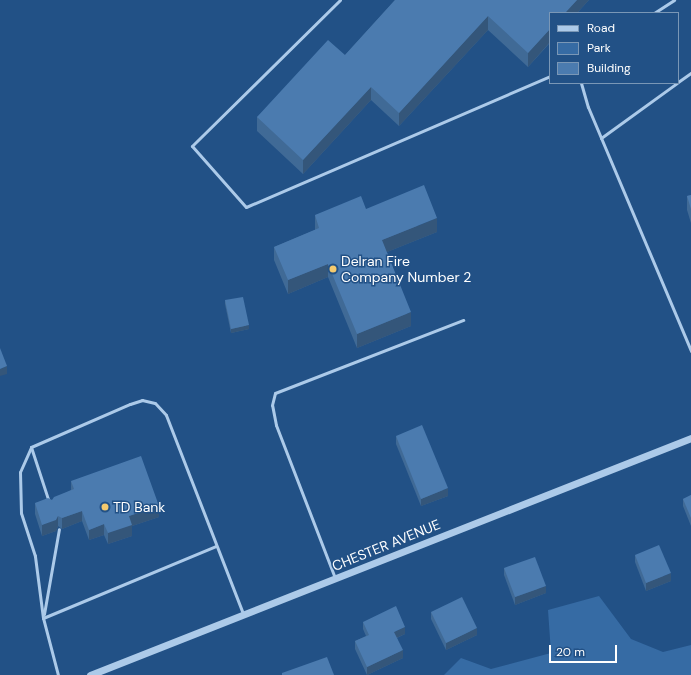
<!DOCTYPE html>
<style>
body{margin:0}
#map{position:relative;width:691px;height:675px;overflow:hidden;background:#225186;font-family:"DM Sans",sans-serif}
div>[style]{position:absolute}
.green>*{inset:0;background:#366ba4}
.service>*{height:3px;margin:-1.5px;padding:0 1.5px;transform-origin:1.5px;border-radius:1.5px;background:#accae9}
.tertiary>*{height:7px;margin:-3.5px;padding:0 3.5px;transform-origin:3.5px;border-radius:3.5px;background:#accae9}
.wall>*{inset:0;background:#406a96}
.shaded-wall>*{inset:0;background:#34567a}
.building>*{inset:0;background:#4b7baf}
.dots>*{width:11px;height:11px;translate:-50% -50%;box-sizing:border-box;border:2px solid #225186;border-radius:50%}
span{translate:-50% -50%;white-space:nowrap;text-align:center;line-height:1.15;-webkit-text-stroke:3px #225186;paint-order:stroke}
.poi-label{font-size:14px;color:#fff}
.left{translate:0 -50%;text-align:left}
.street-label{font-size:14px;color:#fff}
.legend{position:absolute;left:549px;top:12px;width:130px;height:72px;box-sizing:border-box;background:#225186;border:1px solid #7a97b6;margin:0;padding:5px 7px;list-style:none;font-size:12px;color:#fff}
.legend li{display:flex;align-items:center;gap:8px;height:20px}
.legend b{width:20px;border:1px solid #7a97b6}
.scale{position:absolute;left:549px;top:645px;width:68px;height:18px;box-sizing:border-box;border:2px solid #fff;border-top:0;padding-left:5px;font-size:12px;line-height:14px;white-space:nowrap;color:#fff;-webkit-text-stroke:3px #225186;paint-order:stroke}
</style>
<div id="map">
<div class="green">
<div style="clip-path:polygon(599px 596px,631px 639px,663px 652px,691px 645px,691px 675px,444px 675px,461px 658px,491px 669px,551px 653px,548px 610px)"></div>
</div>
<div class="service">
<div style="left:340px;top:0;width:208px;rotate:135.4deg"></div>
<div style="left:192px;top:146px;width:81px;rotate:48.5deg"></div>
<div style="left:246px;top:207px;width:331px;rotate:-23.3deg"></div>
<div style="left:654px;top:13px;width:24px;rotate:-33deg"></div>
<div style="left:678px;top:82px;width:16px;rotate:-35deg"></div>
<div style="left:581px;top:83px;width:25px;rotate:74deg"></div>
<div style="left:588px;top:107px;width:265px;rotate:67.1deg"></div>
<div style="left:601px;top:138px;width:94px;rotate:-35.9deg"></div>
<div style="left:31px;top:447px;width:58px;rotate:71.9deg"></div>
<div style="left:335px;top:578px;width:164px;rotate:-111.1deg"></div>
<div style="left:276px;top:425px;width:20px;rotate:-101deg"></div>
<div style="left:272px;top:405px;width:12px;rotate:-76deg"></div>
<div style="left:275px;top:393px;width:202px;rotate:-21.2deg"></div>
<div style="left:44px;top:614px;width:86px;rotate:-80deg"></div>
<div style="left:43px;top:618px;width:187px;rotate:-22.6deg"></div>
<div style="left:58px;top:675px;width:59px;rotate:-104.7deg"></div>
<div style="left:43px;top:618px;width:63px;rotate:-97.4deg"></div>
<div style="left:35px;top:556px;width:45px;rotate:-108deg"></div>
<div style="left:21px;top:513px;width:41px;rotate:-91.4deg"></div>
<div style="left:20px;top:472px;width:27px;rotate:-66deg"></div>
<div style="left:31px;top:447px;width:108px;rotate:-23.5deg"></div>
<div style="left:130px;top:404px;width:13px;rotate:-18deg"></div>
<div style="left:142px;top:400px;width:13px;rotate:13deg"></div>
<div style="left:155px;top:403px;width:16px;rotate:47deg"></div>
<div style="left:166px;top:415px;width:213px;rotate:68.8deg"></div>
</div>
<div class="tertiary">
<div style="left:90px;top:675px;width:646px;rotate:-21.52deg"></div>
</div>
<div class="wall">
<div style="clip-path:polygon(395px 0,589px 0,528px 67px,488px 30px,399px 126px,371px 100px,303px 174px,257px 131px,257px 117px,345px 55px)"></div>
<div style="clip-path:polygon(691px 195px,691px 223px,687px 210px,687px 196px)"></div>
<div style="clip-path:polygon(366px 209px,437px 232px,387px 252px,411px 326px,357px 348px,328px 277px,288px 294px,274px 260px,274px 247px,315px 230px,315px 215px)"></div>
<div style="clip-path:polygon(225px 300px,249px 329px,231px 333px,225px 304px)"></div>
<div style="clip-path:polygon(396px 436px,448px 496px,421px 506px,396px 444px)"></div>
<div style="clip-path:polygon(71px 481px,159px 517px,132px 526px,132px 536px,108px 544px,104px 535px,89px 540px,82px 521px,62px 529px,58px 526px,56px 531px,42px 536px,35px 514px,35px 503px,52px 500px,71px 490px)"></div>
<div style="clip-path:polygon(691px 495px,691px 526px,683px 506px,683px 499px)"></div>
<div style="clip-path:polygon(635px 555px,671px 581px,646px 591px,635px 562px)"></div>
<div style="clip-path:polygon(504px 568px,546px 593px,515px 605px,504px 575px)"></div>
<div style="clip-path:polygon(431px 612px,477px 635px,446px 650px,431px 619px)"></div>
<div style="clip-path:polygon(363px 622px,405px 634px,397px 638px,403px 658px,367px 675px,355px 649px,355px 641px,366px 636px,363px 629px)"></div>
</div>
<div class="shaded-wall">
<div style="clip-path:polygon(577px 0,589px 0,577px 13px,565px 13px)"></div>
<div style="clip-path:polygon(488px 16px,488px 30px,399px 126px,399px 113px)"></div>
<div style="clip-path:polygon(550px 29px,550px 42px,528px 67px,528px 53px)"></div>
<div style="clip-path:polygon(371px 87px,371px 100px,303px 174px,303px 160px)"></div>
<div style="clip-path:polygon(437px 218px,437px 232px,382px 254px,382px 240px)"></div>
<div style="clip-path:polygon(328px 264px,328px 277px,288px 294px,288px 280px)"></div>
<div style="clip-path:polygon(411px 312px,411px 326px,357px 348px,357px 334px)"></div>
<div style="clip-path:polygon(249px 325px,249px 329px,231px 333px,231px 329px)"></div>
<div style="clip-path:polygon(7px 366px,7px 374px,0 376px,0 369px)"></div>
<div style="clip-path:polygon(448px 488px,448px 496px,421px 506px,421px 499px)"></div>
<div style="clip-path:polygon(159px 506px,159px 517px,132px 526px,132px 536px,108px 544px,108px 533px,129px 516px)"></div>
<div style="clip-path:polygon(82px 511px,82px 521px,62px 529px,62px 518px)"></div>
<div style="clip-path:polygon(58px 516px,58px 526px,56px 531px,42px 536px,42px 525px)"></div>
<div style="clip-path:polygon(104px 524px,104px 535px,89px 540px,89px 530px)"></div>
<div style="clip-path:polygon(671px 573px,671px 581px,646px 591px,646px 583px)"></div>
<div style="clip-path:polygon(546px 586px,546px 593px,515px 605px,515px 597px)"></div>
<div style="clip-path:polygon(405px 627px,405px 634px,394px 639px,394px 632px)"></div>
<div style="clip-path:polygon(477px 628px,477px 635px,446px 650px,446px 643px)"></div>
<div style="clip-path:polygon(403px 650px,403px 658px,367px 675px,367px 667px)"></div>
</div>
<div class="building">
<div style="clip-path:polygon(395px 0,577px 0,565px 13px,550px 13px,550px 29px,528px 53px,488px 16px,399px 113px,371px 87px,303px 160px,257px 117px,328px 40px,345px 55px)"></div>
<div style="clip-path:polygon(424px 185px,437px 218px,382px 240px,411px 312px,357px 334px,328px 264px,288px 280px,274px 247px,319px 228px,315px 215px,361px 196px,366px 209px)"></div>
<div style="clip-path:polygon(691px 195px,691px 209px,687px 196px)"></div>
<div style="clip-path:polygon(243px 297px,249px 325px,231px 329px,225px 300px)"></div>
<div style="clip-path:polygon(0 348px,7px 366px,0 369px)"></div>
<div style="clip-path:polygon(422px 425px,448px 488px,421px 499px,396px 436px)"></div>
<div style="clip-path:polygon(141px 456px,159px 506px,129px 516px,132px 525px,108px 533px,104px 524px,89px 530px,82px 511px,62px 518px,58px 516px,56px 520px,42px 525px,35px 503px,48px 498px,52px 500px,54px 497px,74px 489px,71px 481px)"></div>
<div style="clip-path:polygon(691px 495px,691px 518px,683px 499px)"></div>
<div style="clip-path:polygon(659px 545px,671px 573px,646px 583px,635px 555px)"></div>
<div style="clip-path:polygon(535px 557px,546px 586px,515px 597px,504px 568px)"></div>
<div style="clip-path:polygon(462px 597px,477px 628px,446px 643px,431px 612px)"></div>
<div style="clip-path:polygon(396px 606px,405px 627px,394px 632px,403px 650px,367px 667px,355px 641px,369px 635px,363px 622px)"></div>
<div style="clip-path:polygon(327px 657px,334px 675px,282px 675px,282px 673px)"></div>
</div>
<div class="dots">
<div style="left:333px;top:269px;background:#f5ca6e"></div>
<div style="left:105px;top:507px;background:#f5ca6e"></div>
</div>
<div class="poi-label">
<span class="left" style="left:341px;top:269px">Delran Fire<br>Company Number 2</span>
<span class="left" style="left:113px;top:507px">TD Bank</span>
</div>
<div class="street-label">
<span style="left:386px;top:545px;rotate:-22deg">CHESTER AVENUE</span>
</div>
<ul class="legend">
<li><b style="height:5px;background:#accae9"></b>Road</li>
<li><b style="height:11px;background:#366ba4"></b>Park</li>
<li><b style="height:11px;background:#4b7baf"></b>Building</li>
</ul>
<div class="scale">20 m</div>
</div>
